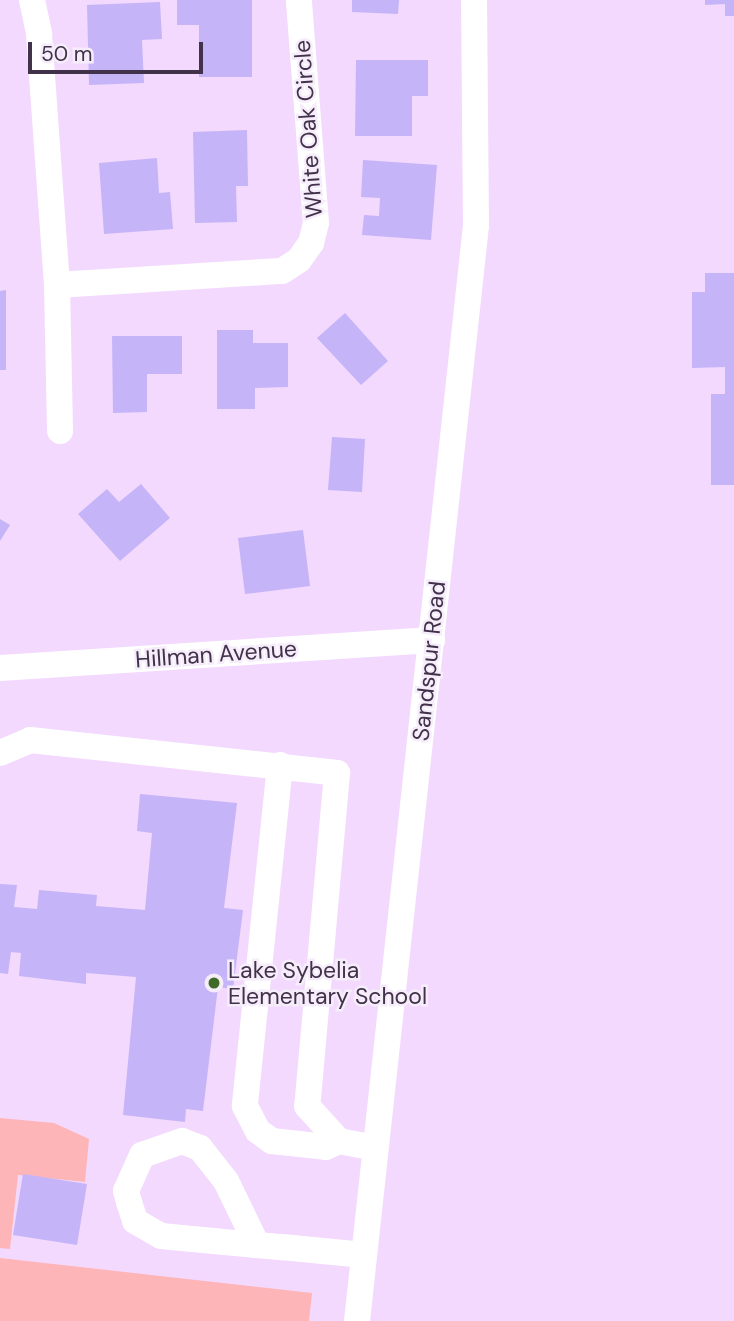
<!DOCTYPE html>
<style>
body{margin:0}
#map{position:relative;width:734px;height:1321px;overflow:hidden;background:#f3d9fe;font-family:"DM Sans",sans-serif}
div>[style]{position:absolute}
.green>*{inset:0;background:#feb5b8}
.building>*{inset:0;background:#c5b4f8}
.minor>*{height:26px;margin:-13px;padding:0 13px;transform-origin:13px;border-radius:13px;background:#fff}
.dots>*{width:19px;height:19px;translate:-50% -50%;box-sizing:border-box;border:4px solid #f6edfa;border-radius:50%}
span{translate:-50% -50%;white-space:nowrap;text-align:center;line-height:1.15;-webkit-text-stroke:5px #f6edfa;paint-order:stroke}
.street-label{font-size:23px;color:#42314a}
.poi-label{font-size:23px;color:#42314a}
.left{translate:0 -50%;text-align:left}
.scale{position:absolute;left:28px;top:42px;width:175px;height:32px;box-sizing:border-box;border:4px solid #42314a;border-top:0;padding-left:9px;font-size:21px;line-height:24px;white-space:nowrap;color:#42314a;-webkit-text-stroke:5px #f6edfa;paint-order:stroke}
</style>
<div id="map">
<div class="green">
<div style="clip-path:polygon(0 1118px,54px 1123px,89px 1139px,85px 1182px,18px 1175px,10px 1249px,0 1248px)"></div>
<div style="clip-path:polygon(0 1258px,312px 1293px,309px 1321px,0 1321px)"></div>
</div>
<div class="building">
<div style="clip-path:polygon(177px 0,252px 0,252px 77px,199px 77px,199px 25px,177px 25px)"></div>
<div style="clip-path:polygon(352px 0,399px 0,398px 14px,352px 12px)"></div>
<div style="clip-path:polygon(705px 0,734px 0,734px 16px,725px 16px,725px 4px,705px 5px)"></div>
<div style="clip-path:polygon(160px 2px,162px 39px,142px 40px,144px 83px,89px 85px,87px 5px)"></div>
<div style="clip-path:polygon(356px 60px,428px 60px,428px 96px,412px 96px,412px 136px,355px 136px)"></div>
<div style="clip-path:polygon(247px 130px,248px 186px,236px 186px,237px 222px,195px 223px,193px 132px)"></div>
<div style="clip-path:polygon(157px 158px,159px 193px,170px 192px,173px 229px,104px 234px,99px 163px)"></div>
<div style="clip-path:polygon(363px 160px,437px 165px,431px 240px,362px 235px,364px 215px,379px 216px,380px 198px,361px 197px)"></div>
<div style="clip-path:polygon(705px 273px,734px 273px,734px 485px,711px 485px,711px 394px,725px 394px,725px 367px,692px 368px,692px 292px,705px 292px)"></div>
<div style="clip-path:polygon(6px 290px,6px 370px,0 370px,0 291px)"></div>
<div style="clip-path:polygon(345px 313px,388px 361px,361px 385px,317px 338px)"></div>
<div style="clip-path:polygon(217px 330px,253px 330px,253px 343px,288px 343px,288px 387px,255px 388px,255px 409px,217px 409px)"></div>
<div style="clip-path:polygon(112px 336px,182px 336px,182px 374px,147px 374px,147px 412px,113px 413px)"></div>
<div style="clip-path:polygon(332px 437px,365px 439px,362px 492px,328px 490px)"></div>
<div style="clip-path:polygon(141px 484px,170px 518px,120px 561px,78px 514px,107px 489px,119px 502px)"></div>
<div style="clip-path:polygon(0 519px,10px 525px,0 541px)"></div>
<div style="clip-path:polygon(303px 530px,310px 586px,245px 594px,238px 538px)"></div>
<div style="clip-path:polygon(140px 794px,237px 803px,224px 908px,243px 910px,233px 989px,218px 987px,203px 1111px,186px 1109px,185px 1122px,123px 1115px,136px 977px,86px 973px,86px 984px,19px 976px,21px 953px,11px 952px,8px 974px,0 973px,0 884px,17px 885px,14px 907px,37px 909px,39px 890px,97px 895px,96px 906px,145px 910px,152px 833px,137px 831px)"></div>
<div style="clip-path:polygon(23px 1174px,87px 1184px,77px 1245px,13px 1235px)"></div>
</div>
<div class="minor">
<div style="left:32px;top:0;width:35px;rotate:78deg"></div>
<div style="left:39px;top:34px;width:252px;rotate:85.9deg"></div>
<div style="left:57px;top:285px;width:146px;rotate:88.8deg"></div>
<div style="left:57px;top:285px;width:225px;rotate:-3.6deg"></div>
<div style="left:282px;top:271px;width:20px;rotate:-33deg"></div>
<div style="left:299px;top:260px;width:21px;rotate:-55deg"></div>
<div style="left:311px;top:243px;width:21px;rotate:-76deg"></div>
<div style="left:316px;top:223px;width:224px;rotate:-94.4deg"></div>
<div style="left:0;top:668px;width:433px;rotate:-3.7deg"></div>
<div style="left:0;top:753px;width:33px;rotate:-23deg"></div>
<div style="left:30px;top:740px;width:309px;rotate:6.1deg"></div>
<div style="left:337px;top:773px;width:334px;rotate:95.1deg"></div>
<div style="left:307px;top:1106px;width:47px;rotate:47.6deg"></div>
<div style="left:339px;top:1141px;width:37px;rotate:11deg"></div>
<div style="left:280px;top:765px;width:343px;rotate:95.9deg"></div>
<div style="left:245px;top:1106px;width:28px;rotate:63deg"></div>
<div style="left:258px;top:1131px;width:17px;rotate:36deg"></div>
<div style="left:272px;top:1141px;width:54px;rotate:6.3deg"></div>
<div style="left:326px;top:1147px;width:14px;rotate:-25deg"></div>
<div style="left:257px;top:1245px;width:71px;rotate:-115.8deg"></div>
<div style="left:226px;top:1181px;width:42px;rotate:-128.2deg"></div>
<div style="left:200px;top:1148px;width:19px;rotate:-159deg"></div>
<div style="left:182px;top:1141px;width:42px;rotate:160.7deg"></div>
<div style="left:142px;top:1155px;width:39px;rotate:114deg"></div>
<div style="left:126px;top:1191px;width:11px;rotate:75deg"></div>
<div style="left:129px;top:1202px;width:20px;rotate:72deg"></div>
<div style="left:135px;top:1221px;width:30px;rotate:30deg"></div>
<div style="left:161px;top:1236px;width:96px;rotate:5.4deg"></div>
<div style="left:257px;top:1245px;width:25px;rotate:5deg"></div>
<div style="left:282px;top:1247px;width:82px;rotate:5.6deg"></div>
<div style="left:357px;top:1321px;width:1101px;rotate:-83.8deg"></div>
<div style="left:476px;top:226px;width:226px;rotate:-90.5deg"></div>
</div>
<div class="dots">
<div style="left:214px;top:983px;background:#406b27"></div>
</div>
<div class="street-label">
<span style="left:308px;top:129px;rotate:-94deg">White Oak Circle</span>
<span style="left:216px;top:654px;rotate:-4deg">Hillman Avenue</span>
<span style="left:429px;top:661px;rotate:-84deg">Sandspur Road</span>
</div>
<div class="poi-label">
<span class="left" style="left:228px;top:983px">Lake Sybelia<br>Elementary School</span>
</div>
<div class="scale">50 m</div>
</div>
